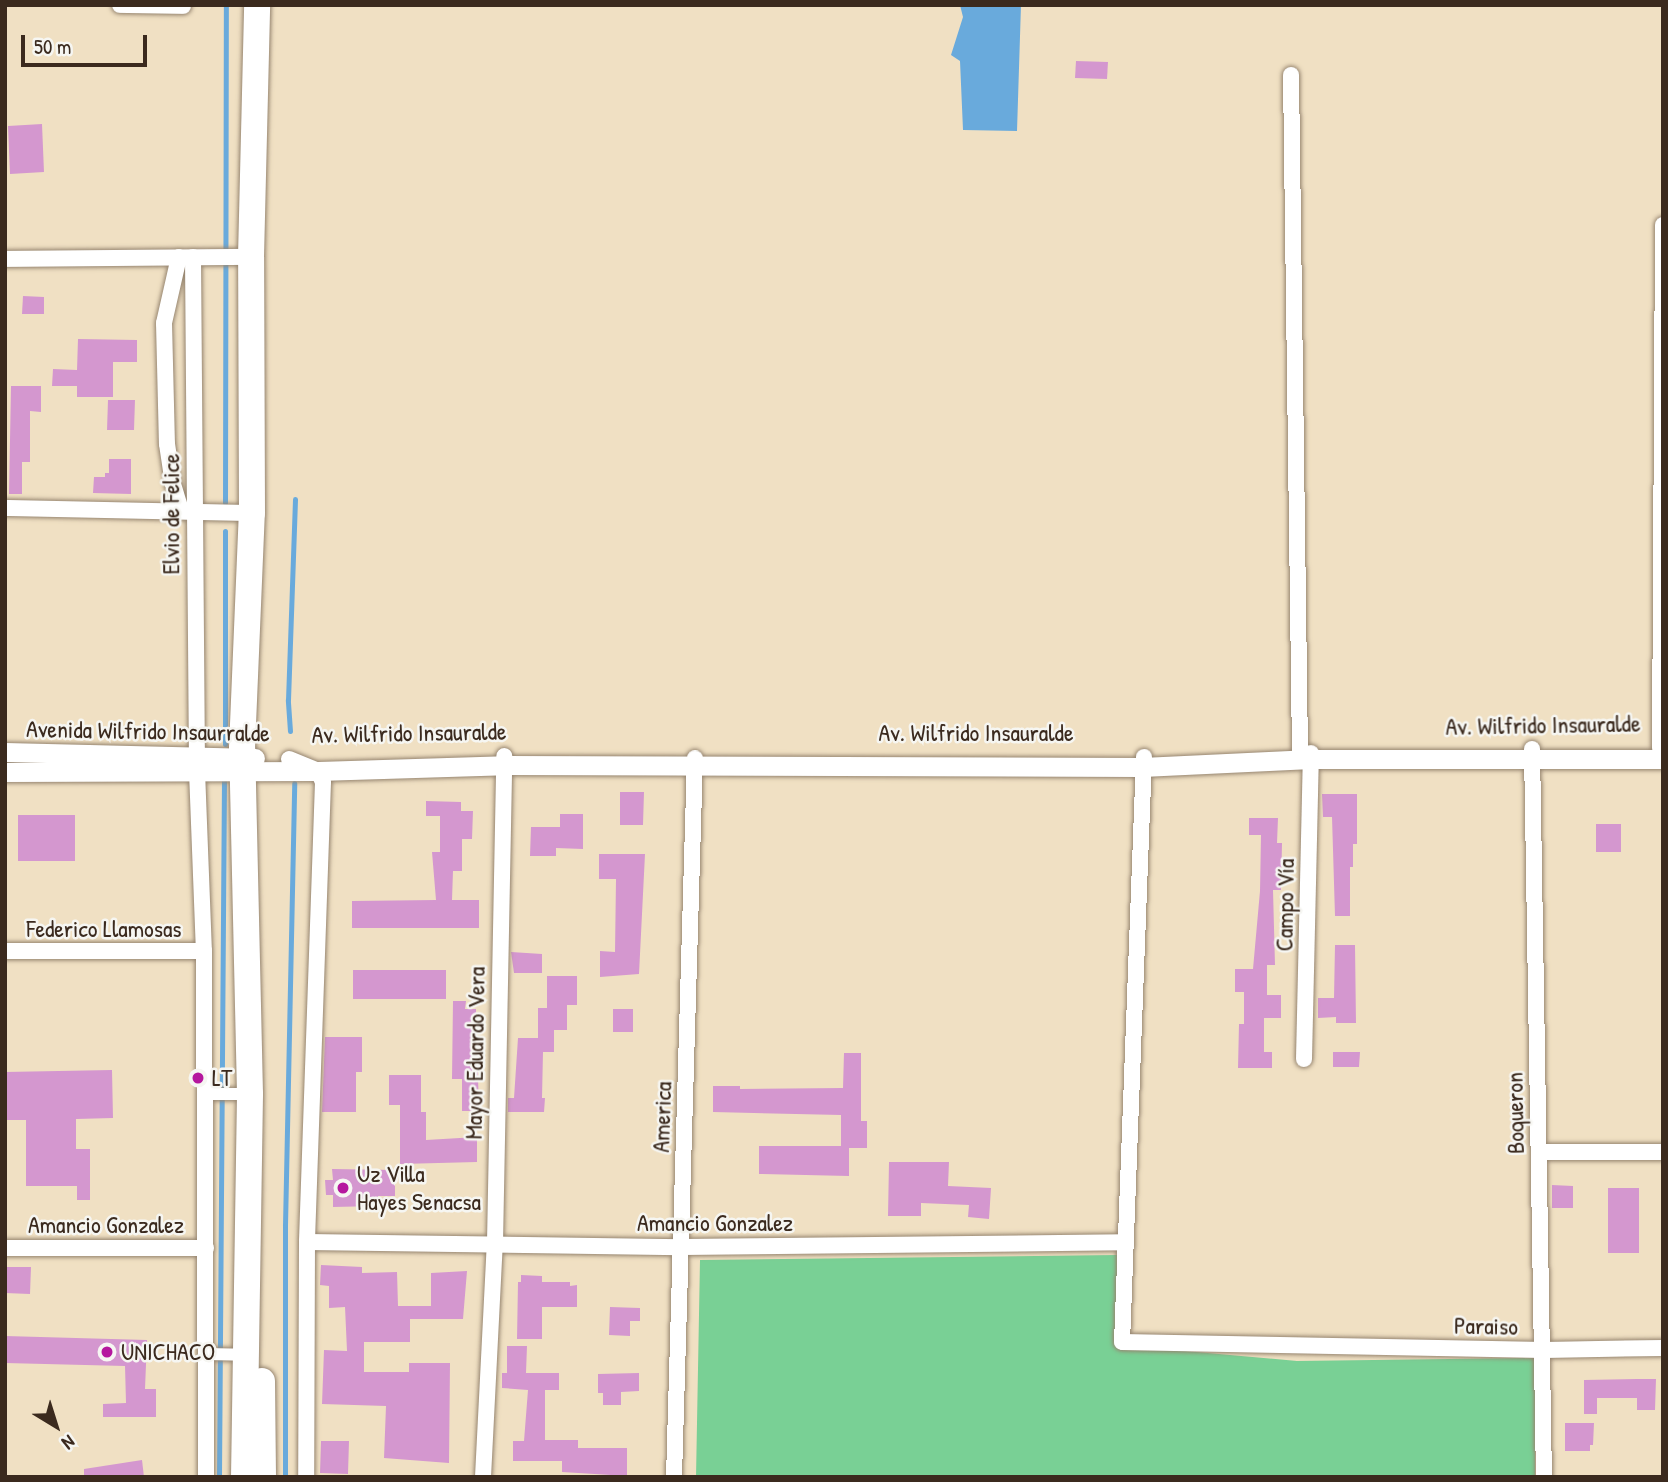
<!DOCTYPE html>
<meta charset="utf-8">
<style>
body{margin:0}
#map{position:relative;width:1668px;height:1482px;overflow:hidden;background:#f0e0c3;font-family:"Patrick Hand",sans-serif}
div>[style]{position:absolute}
.green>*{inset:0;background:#79d095}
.water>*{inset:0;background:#69aadc}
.stream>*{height:5px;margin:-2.5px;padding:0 2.5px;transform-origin:2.5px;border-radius:2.5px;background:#69aadc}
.building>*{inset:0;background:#d497cf}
.roads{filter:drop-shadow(0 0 2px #968570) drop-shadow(0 0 2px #968570)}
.pedestrian>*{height:12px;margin:-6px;padding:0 6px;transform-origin:6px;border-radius:6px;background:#fff}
.minor>*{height:16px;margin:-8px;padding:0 8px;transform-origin:8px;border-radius:8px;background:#fff}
.tertiary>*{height:19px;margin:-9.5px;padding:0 9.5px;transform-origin:9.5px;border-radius:9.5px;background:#fff}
.trunk>*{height:26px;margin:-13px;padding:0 13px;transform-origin:13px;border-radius:13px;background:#fff}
.dots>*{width:19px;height:19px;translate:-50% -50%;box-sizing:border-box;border:4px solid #f6f6f2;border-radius:50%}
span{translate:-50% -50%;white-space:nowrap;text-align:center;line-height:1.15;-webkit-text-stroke:5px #f6f6f2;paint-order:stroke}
.street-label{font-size:24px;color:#3b2a1e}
.poi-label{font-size:24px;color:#3b2a1e}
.left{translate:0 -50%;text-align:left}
.frame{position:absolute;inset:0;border:7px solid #3b2a1e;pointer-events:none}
.north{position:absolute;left:21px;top:1391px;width:70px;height:70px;-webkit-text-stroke:5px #f6f6f2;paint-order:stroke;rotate:142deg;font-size:19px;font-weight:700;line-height:28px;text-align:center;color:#3b2a1e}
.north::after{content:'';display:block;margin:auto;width:24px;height:32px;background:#3b2a1e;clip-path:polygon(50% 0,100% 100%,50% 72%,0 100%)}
.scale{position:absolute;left:21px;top:35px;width:126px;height:32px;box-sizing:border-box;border:4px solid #3b2a1e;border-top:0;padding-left:9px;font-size:21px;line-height:24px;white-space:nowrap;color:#3b2a1e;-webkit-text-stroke:5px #f6f6f2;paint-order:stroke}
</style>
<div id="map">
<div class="green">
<div style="clip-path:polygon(1117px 1255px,1118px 1345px,1297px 1361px,1535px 1358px,1535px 1477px,696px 1477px,700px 1260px)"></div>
</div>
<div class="water">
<div style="clip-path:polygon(960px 5px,1021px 5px,1017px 131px,963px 130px,960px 61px,951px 55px,963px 17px)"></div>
</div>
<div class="stream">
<div style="left:225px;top:503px;width:498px;rotate:-89.9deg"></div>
<div style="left:290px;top:731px;width:31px;rotate:-94deg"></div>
<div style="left:288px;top:700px;width:201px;rotate:-88deg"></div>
<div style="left:225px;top:744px;width:213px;rotate:-90deg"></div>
<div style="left:219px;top:1477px;width:701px;rotate:-89.59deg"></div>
<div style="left:285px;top:1477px;width:252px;rotate:-90deg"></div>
<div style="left:285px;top:1225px;width:442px;rotate:-88.8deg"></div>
</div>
<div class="building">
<div style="clip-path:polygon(1076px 61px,1108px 62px,1107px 79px,1075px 78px)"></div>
<div style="clip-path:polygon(42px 124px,44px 172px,10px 174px,8px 126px)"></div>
<div style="clip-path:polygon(23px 296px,44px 297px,44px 314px,22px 314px)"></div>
<div style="clip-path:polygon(78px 339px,137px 340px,137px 362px,113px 362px,113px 397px,77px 397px,77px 386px,52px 386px,53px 369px,77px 370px)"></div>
<div style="clip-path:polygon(11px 386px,41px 386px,41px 412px,30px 411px,30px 462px,22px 462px,22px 494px,9px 494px)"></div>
<div style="clip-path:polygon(108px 400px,135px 400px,134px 430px,107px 430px)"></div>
<div style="clip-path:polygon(109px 459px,131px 459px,131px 494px,93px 493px,94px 477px,105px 477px,105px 473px,109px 473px)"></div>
<div style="clip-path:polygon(620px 792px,644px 792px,643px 825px,620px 825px)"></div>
<div style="clip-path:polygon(1322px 794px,1357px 794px,1357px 844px,1353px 844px,1353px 867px,1350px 867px,1350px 916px,1335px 916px,1332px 817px,1323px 817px)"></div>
<div style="clip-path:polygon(426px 801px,461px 802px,461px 811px,473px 811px,472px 839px,462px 839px,462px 871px,453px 871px,452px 900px,479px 900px,479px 928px,352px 928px,352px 901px,436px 900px,432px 852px,440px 852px,440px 816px,426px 816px)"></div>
<div style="clip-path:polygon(560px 814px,583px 814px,583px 849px,556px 848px,556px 856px,530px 856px,531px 827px,560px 827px)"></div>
<div style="clip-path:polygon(18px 815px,75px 815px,75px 861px,18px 861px)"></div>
<div style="clip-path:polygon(1249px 818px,1278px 818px,1277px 843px,1282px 843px,1281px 890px,1273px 890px,1275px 965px,1267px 965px,1267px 995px,1281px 995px,1281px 1018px,1264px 1018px,1264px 1052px,1272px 1052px,1272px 1068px,1238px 1068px,1239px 1024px,1244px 1024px,1244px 992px,1235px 992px,1235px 969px,1253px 969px,1260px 891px,1261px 835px,1249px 835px)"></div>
<div style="clip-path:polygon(1596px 824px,1621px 824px,1621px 852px,1596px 852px)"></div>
<div style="clip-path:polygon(599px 854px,645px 854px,639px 974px,600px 977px,600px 951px,615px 952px,616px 879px,599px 879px)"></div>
<div style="clip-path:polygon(1335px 945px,1355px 945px,1356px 1023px,1336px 1023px,1336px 1017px,1318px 1018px,1318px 998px,1334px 998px)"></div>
<div style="clip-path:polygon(511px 952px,542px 954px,542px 973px,514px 973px)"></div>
<div style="clip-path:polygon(353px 970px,446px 970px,446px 999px,353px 999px)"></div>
<div style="clip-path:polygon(547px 976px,577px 976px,577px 1005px,567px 1005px,567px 1030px,554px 1030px,554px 1052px,543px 1052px,542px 1098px,545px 1098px,544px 1112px,508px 1112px,508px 1098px,514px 1098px,518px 1038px,538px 1038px,538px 1008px,547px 1008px)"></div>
<div style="clip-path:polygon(453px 1001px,466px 1001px,465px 1009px,476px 1009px,479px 1111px,462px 1111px,462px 1079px,452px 1079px)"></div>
<div style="clip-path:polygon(613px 1009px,633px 1009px,633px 1032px,613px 1032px)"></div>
<div style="clip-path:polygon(325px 1037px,362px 1037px,362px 1072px,356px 1072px,356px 1112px,322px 1112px)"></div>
<div style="clip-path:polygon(1333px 1052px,1360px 1052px,1359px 1067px,1333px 1067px)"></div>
<div style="clip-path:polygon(844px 1053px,861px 1053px,861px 1121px,867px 1121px,867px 1148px,849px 1148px,849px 1176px,759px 1174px,759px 1146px,841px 1146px,841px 1115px,713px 1112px,713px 1086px,740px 1086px,740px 1089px,843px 1088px)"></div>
<div style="clip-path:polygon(112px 1070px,113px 1118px,76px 1119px,76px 1149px,90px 1149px,90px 1200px,77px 1200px,77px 1186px,26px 1186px,26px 1120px,5px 1120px,5px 1072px)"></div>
<div style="clip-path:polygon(389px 1075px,421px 1075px,421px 1112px,426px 1112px,426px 1140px,477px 1137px,477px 1162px,400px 1164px,400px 1105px,389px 1105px)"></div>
<div style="clip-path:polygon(889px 1162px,949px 1162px,948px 1186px,991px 1188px,989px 1219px,968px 1217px,969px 1205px,921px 1203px,921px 1216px,888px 1216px)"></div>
<div style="clip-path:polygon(332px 1169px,395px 1170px,395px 1196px,378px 1196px,378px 1206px,333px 1207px,333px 1195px,326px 1195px,325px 1180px,333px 1180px)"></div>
<div style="clip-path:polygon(1552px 1185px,1573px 1186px,1573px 1208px,1552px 1208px)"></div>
<div style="clip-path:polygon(1608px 1188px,1639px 1188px,1639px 1253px,1608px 1253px)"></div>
<div style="clip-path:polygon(321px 1265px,362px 1267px,362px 1273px,397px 1272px,398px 1306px,431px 1306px,431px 1273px,467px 1271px,463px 1319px,410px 1319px,410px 1342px,364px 1342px,364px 1372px,409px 1372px,409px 1363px,450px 1363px,449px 1463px,384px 1458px,386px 1406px,322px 1404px,324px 1350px,347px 1351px,345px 1307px,329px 1308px,329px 1286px,320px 1285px)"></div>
<div style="clip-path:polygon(5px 1267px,31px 1267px,30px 1294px,5px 1293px)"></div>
<div style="clip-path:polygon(521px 1275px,542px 1276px,542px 1282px,570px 1282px,570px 1286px,577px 1285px,577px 1307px,542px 1307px,542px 1339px,517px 1339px,518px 1282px,521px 1282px)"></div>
<div style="clip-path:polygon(610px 1307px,640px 1308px,640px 1321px,630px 1321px,630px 1336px,609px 1335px)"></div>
<div style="clip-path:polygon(5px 1336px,147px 1340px,145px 1389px,156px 1389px,156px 1417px,103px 1417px,103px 1404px,126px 1403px,125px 1366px,5px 1363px)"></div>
<div style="clip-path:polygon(507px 1346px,527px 1346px,526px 1373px,559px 1373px,559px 1390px,545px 1390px,545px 1440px,578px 1440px,578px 1448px,627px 1448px,627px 1476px,562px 1472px,562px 1461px,513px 1461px,513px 1441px,524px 1441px,528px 1390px,502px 1388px,502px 1373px,507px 1373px)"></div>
<div style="clip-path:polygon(639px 1373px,639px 1391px,621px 1392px,621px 1405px,603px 1405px,603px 1393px,598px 1393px,598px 1374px)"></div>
<div style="clip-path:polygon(1637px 1379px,1656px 1379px,1655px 1410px,1637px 1410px,1637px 1398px,1597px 1398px,1597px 1414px,1584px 1414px,1584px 1380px)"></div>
<div style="clip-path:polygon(1565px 1423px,1594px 1423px,1593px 1445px,1590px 1445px,1590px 1451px,1565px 1451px)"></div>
<div style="clip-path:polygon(321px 1441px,349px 1441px,348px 1474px,320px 1473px)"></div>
<div style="clip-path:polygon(142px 1460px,144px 1477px,84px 1477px,84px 1469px)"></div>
</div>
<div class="roads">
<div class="pedestrian">
<div style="left:205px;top:1094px;width:45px"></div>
<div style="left:206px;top:1354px;width:39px;rotate:1deg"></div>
</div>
<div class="minor">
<div style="left:120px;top:5px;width:63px;rotate:0.9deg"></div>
<div style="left:1291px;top:75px;width:677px;rotate:89.24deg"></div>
<div style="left:179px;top:257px;width:68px;rotate:102.8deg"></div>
<div style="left:164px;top:323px;width:121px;rotate:88.6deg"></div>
<div style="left:167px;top:444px;width:40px;rotate:81.5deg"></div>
<div style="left:173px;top:484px;width:28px;rotate:73deg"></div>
<div style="left:193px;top:257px;width:514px;rotate:89.55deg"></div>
<div style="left:197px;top:771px;width:180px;rotate:87.8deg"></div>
<div style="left:204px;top:951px;width:526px;rotate:89.78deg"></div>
<div style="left:5px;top:259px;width:246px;rotate:-0.5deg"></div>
<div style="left:5px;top:508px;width:247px;rotate:1.2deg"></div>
<div style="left:1660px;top:748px;width:523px;rotate:-89.67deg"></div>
<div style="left:1532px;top:749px;width:728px;rotate:89.06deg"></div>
<div style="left:1144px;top:757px;width:585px;rotate:92.15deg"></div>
<div style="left:1122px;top:1342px;width:422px;rotate:1.1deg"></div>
<div style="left:1544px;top:1350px;width:119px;rotate:-1deg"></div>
<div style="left:289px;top:759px;width:31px;rotate:22deg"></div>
<div style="left:318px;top:771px;width:12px;rotate:66deg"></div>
<div style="left:323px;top:782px;width:460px;rotate:92deg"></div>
<div style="left:307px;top:1242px;width:235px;rotate:90.2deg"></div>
<div style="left:5px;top:951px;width:199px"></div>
<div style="left:1304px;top:1059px;width:306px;rotate:-88.7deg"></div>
<div style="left:1539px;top:1152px;width:124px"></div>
<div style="left:307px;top:1242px;width:375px;rotate:0.8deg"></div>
<div style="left:682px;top:1247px;width:442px;rotate:-0.6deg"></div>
<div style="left:5px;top:1248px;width:201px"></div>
<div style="left:483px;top:1477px;width:234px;rotate:-87.1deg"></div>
<div style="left:495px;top:1243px;width:487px;rotate:-88.9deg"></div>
<div style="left:674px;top:1477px;width:719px;rotate:-88.33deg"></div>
</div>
<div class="tertiary">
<div style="left:5px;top:752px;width:250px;rotate:1.4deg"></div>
<div style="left:5px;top:772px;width:313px;rotate:-0.2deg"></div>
<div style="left:318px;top:771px;width:186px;rotate:-1.8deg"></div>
<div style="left:504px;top:765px;width:638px;rotate:0.18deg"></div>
<div style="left:1142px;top:767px;width:169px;rotate:-2.7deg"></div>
<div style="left:1311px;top:759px;width:352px"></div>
</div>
<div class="trunk">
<div style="left:262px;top:1381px;width:96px;rotate:89.4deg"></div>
<div style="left:244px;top:1477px;width:383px;rotate:-89.1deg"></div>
<div style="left:250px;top:1094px;width:346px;rotate:-91.3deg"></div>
<div style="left:242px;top:748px;width:235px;rotate:-87.6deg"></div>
<div style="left:252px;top:513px;width:256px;rotate:-90.2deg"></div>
<div style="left:251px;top:257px;width:252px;rotate:-88.6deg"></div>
</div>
</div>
<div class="dots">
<div style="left:198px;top:1078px;background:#b5179e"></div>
<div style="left:343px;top:1188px;background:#b5179e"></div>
<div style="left:107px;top:1352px;background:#b5179e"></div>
</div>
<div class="street-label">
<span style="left:171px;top:514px;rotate:-90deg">Elvio de Felice</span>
<span style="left:1543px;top:725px;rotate:-1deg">Av. Wilfrido Insauralde</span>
<span style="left:148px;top:731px;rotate:1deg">Avenida Wilfrido Insaurralde</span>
<span style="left:409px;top:733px;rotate:-1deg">Av. Wilfrido Insauralde</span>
<span style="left:976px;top:733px">Av. Wilfrido Insauralde</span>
<span style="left:1285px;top:905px;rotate:-89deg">Campo Vía</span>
<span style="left:104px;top:929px">Federico Llamosas</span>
<span style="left:475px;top:1053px;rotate:-89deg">Mayor Eduardo Vera</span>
<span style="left:1515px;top:1113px;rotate:-91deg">Boqueron</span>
<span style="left:662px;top:1117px;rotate:-88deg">America</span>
<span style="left:715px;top:1223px">Amancio Gonzalez</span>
<span style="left:106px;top:1225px">Amancio Gonzalez</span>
<span style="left:1486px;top:1326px;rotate:1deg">Paraiso</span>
</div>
<div class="poi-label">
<span class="left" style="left:212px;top:1078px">LT</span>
<span class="left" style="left:357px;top:1188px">Uz Villa<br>Hayes Senacsa</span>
<span class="left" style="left:121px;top:1352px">UNICHACO</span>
</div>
<div class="frame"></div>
<div class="north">N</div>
<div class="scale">50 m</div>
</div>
